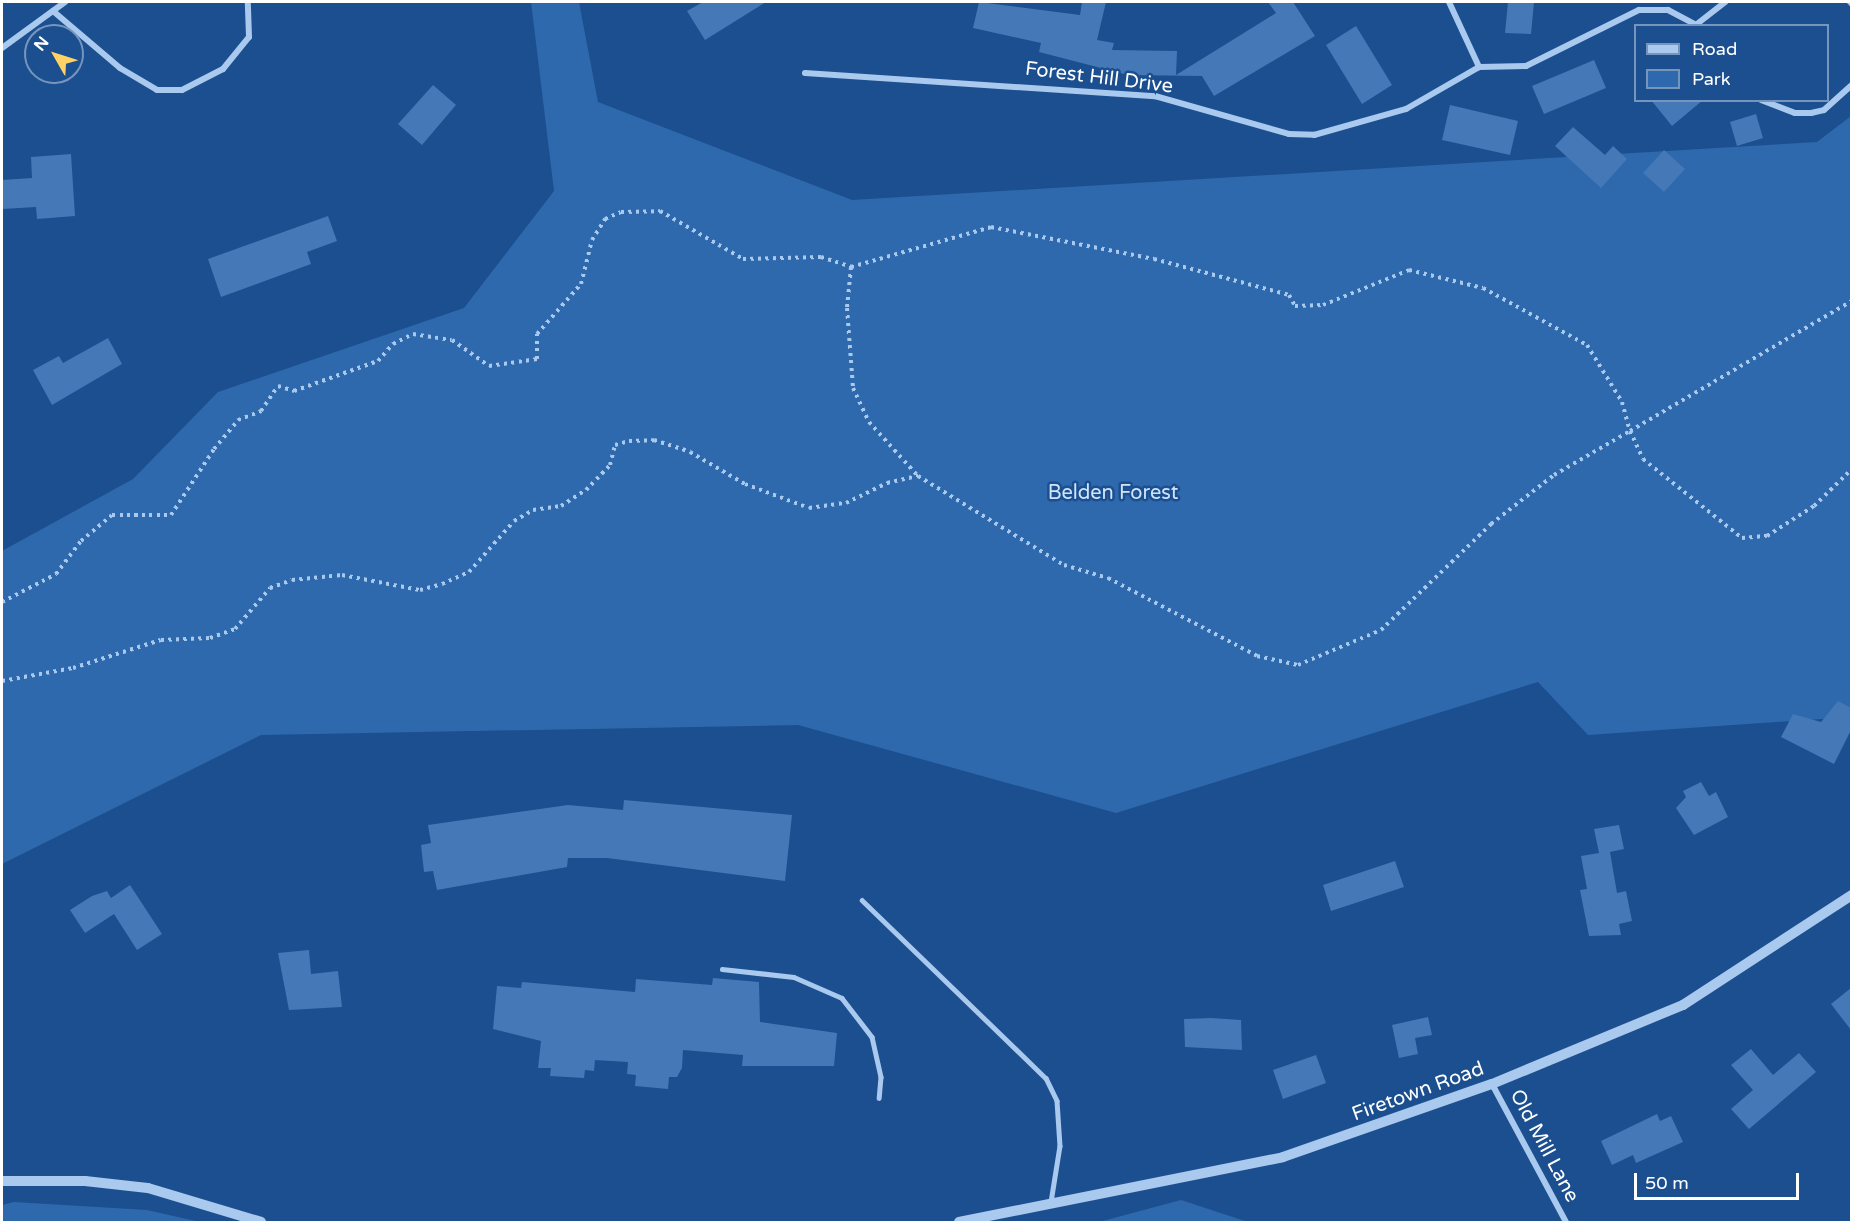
<!DOCTYPE html>
<style>
body{margin:0}
#map{position:relative;width:1853px;height:1224px;overflow:hidden;background:#1b4f8f;font-family:"Varela Round",sans-serif}
div>[style]{position:absolute}
.green>*{inset:0;background:#2e69ad}
.building>*{inset:0;background:#4478b7}
.path>*{height:4px;margin-top:-2px;transform-origin:0;background:repeating-linear-gradient(90deg,#a9c9ee 0 3px,transparent 0 7.5px)}
.service>*{height:4.5px;margin:-2.25px;padding:0 2.25px;transform-origin:2.25px;border-radius:2.25px;background:#a9c9ee}
.minor>*{height:6px;margin:-3px;padding:0 3px;transform-origin:3px;border-radius:3px;background:#a9c9ee}
.tertiary>*{height:10px;margin:-5px;padding:0 5px;transform-origin:5px;border-radius:5px;background:#a9c9ee}
span{translate:-50% -50%;white-space:nowrap;text-align:center;line-height:1.15;-webkit-text-stroke:5px #1b4f8f;paint-order:stroke}
.street-label{font-size:20px;color:#fff}
.park-label{font-size:20px;color:#cfe3fa}
.frame{position:absolute;inset:0;border:3px solid #fff;pointer-events:none}
.legend{position:absolute;left:1634px;top:24px;width:195px;height:78px;box-sizing:border-box;background:#1b4f8f;border:2px solid #7695bc;margin:0;padding:8px 10px;list-style:none;font-size:18px;color:#fff}
.legend li{display:flex;align-items:center;gap:12px;height:30px}
.legend b{width:30px;border:2px solid #7695bc}
.north{position:absolute;left:24px;top:24px;width:60px;height:60px;box-sizing:border-box;background:#1b4f8f;border:2px solid #7695bc;border-radius:50%;rotate:309deg;font-size:16px;font-weight:700;line-height:24px;text-align:center;color:#fff}
.north::after{content:'';display:block;margin:auto;width:21px;height:27px;background:#ffd166;clip-path:polygon(50% 0,100% 100%,50% 72%,0 100%)}
.scale{position:absolute;left:1634px;top:1173px;width:165px;height:27px;box-sizing:border-box;border:3px solid #fff;border-top:0;padding-left:8px;font-size:18px;line-height:21px;white-space:nowrap;color:#fff;-webkit-text-stroke:4px #1b4f8f;paint-order:stroke}
</style>
<div id="map">
<div class="green">
<div style="clip-path:polygon(531px 2px,579px 2px,598px 102px,852px 200px,1817px 142px,1851px 116px,1851px 717px,1588px 735px,1538px 682px,1116px 813px,798px 725px,261px 735px,2px 864px,2px 551px,133px 479px,218px 392px,464px 308px,554px 191px)"></div>
<div style="clip-path:polygon(1181px 1200px,1248px 1222px,1096px 1222px,1099px 1222px)"></div>
<div style="clip-path:polygon(14px 1202px,147px 1210px,200px 1222px,2px 1222px,2px 1205px)"></div>
</div>
<div class="building">
<div style="clip-path:polygon(703px 2px,766px 2px,705px 40px,687px 11px)"></div>
<div style="clip-path:polygon(979px 2px,1080px 15px,1082px 2px,1106px 2px,1097px 40px,1114px 43px,1112px 50px,1177px 51px,1176px 75px,1276px 13px,1268px 2px,1293px 2px,1315px 36px,1214px 96px,1202px 76px,1128px 75px,1039px 52px,1041px 43px,973px 28px)"></div>
<div style="clip-path:polygon(1508px 2px,1534px 2px,1531px 34px,1505px 33px)"></div>
<div style="clip-path:polygon(1356px 26px,1392px 85px,1362px 104px,1326px 45px)"></div>
<div style="clip-path:polygon(1594px 60px,1606px 88px,1544px 114px,1532px 86px)"></div>
<div style="clip-path:polygon(433px 85px,456px 105px,422px 145px,398px 124px)"></div>
<div style="clip-path:polygon(1651px 100px,1703px 100px,1672px 126px)"></div>
<div style="clip-path:polygon(1450px 105px,1518px 121px,1510px 155px,1442px 140px)"></div>
<div style="clip-path:polygon(1756px 114px,1763px 138px,1737px 146px,1730px 122px)"></div>
<div style="clip-path:polygon(1573px 127px,1605px 155px,1613px 146px,1627px 159px,1601px 188px,1555px 146px)"></div>
<div style="clip-path:polygon(1664px 150px,1685px 169px,1664px 192px,1643px 173px)"></div>
<div style="clip-path:polygon(71px 154px,75px 216px,37px 219px,36px 207px,2px 209px,2px 180px,32px 178px,31px 157px)"></div>
<div style="clip-path:polygon(328px 216px,337px 241px,307px 252px,311px 264px,221px 297px,208px 259px)"></div>
<div style="clip-path:polygon(108px 338px,122px 364px,52px 405px,33px 370px,59px 356px,63px 363px)"></div>
<div style="clip-path:polygon(1838px 701px,1851px 708px,1851px 730px,1834px 764px,1781px 737px,1793px 714px,1821px 722px)"></div>
<div style="clip-path:polygon(1701px 782px,1709px 796px,1716px 792px,1728px 817px,1694px 835px,1676px 808px,1686px 797px,1683px 791px)"></div>
<div style="clip-path:polygon(624px 800px,792px 815px,785px 881px,607px 858px,568px 858px,567px 867px,437px 890px,433px 871px,424px 872px,421px 845px,431px 843px,428px 825px,568px 805px,623px 810px)"></div>
<div style="clip-path:polygon(1619px 825px,1624px 849px,1610px 852px,1617px 893px,1626px 891px,1632px 921px,1619px 924px,1621px 935px,1589px 936px,1580px 890px,1587px 889px,1581px 856px,1599px 853px,1594px 829px)"></div>
<div style="clip-path:polygon(1395px 861px,1404px 887px,1331px 911px,1323px 885px)"></div>
<div style="clip-path:polygon(130px 885px,162px 934px,137px 950px,114px 914px,85px 933px,70px 910px,92px 896px,107px 891px,111px 898px)"></div>
<div style="clip-path:polygon(309px 950px,311px 974px,338px 971px,342px 1007px,289px 1010px,278px 953px)"></div>
<div style="clip-path:polygon(713px 978px,759px 982px,760px 1022px,837px 1033px,834px 1066px,742px 1066px,743px 1055px,683px 1050px,682px 1068px,677px 1077px,669px 1077px,668px 1089px,635px 1086px,636px 1075px,627px 1074px,628px 1062px,595px 1060px,594px 1071px,585px 1070px,584px 1078px,550px 1076px,551px 1068px,538px 1068px,541px 1041px,493px 1029px,497px 986px,521px 988px,522px 982px,635px 992px,636px 979px,712px 985px)"></div>
<div style="clip-path:polygon(1851px 988px,1851px 1030px,1831px 1004px)"></div>
<div style="clip-path:polygon(1428px 1017px,1432px 1035px,1415px 1038px,1418px 1054px,1399px 1058px,1392px 1025px)"></div>
<div style="clip-path:polygon(1211px 1018px,1241px 1020px,1242px 1050px,1185px 1047px,1184px 1019px)"></div>
<div style="clip-path:polygon(1751px 1049px,1773px 1075px,1799px 1053px,1816px 1072px,1749px 1129px,1731px 1109px,1753px 1090px,1731px 1065px)"></div>
<div style="clip-path:polygon(1316px 1055px,1326px 1083px,1283px 1099px,1273px 1070px)"></div>
<div style="clip-path:polygon(1657px 1114px,1660px 1121px,1671px 1116px,1683px 1142px,1636px 1163px,1633px 1155px,1612px 1165px,1601px 1141px)"></div>
</div>
<div class="path">
<div style="left:851px;top:267px;width:41px;rotate:95.6deg"></div>
<div style="left:847px;top:308px;width:80px;rotate:85.7deg"></div>
<div style="left:853px;top:388px;width:38px;rotate:65deg"></div>
<div style="left:869px;top:422px;width:73px;rotate:47.8deg"></div>
<div style="left:918px;top:476px;width:171px;rotate:31.4deg"></div>
<div style="left:1064px;top:565px;width:46px;rotate:16.5deg"></div>
<div style="left:1108px;top:578px;width:168px;rotate:27.6deg"></div>
<div style="left:1257px;top:656px;width:42px;rotate:12.4deg"></div>
<div style="left:1298px;top:665px;width:90px;rotate:-22.9deg"></div>
<div style="left:1381px;top:630px;width:153px;rotate:-43.9deg"></div>
<div style="left:1491px;top:524px;width:80px;rotate:-37.9deg"></div>
<div style="left:1554px;top:475px;width:88px;rotate:-30.1deg"></div>
<div style="left:1630px;top:431px;width:31px;rotate:65deg"></div>
<div style="left:1643px;top:459px;width:127px;rotate:38.6deg"></div>
<div style="left:1742px;top:538px;width:25px;rotate:-5deg"></div>
<div style="left:1767px;top:536px;width:56px;rotate:-32.6deg"></div>
<div style="left:1814px;top:506px;width:53px;rotate:-44.2deg"></div>
<div style="left:2px;top:602px;width:61px;rotate:-27.4deg"></div>
<div style="left:56px;top:574px;width:41px;rotate:-52.9deg"></div>
<div style="left:81px;top:541px;width:40px;rotate:-40deg"></div>
<div style="left:112px;top:515px;width:59px"></div>
<div style="left:171px;top:515px;width:79px;rotate:-56.9deg"></div>
<div style="left:214px;top:449px;width:38px;rotate:-50deg"></div>
<div style="left:238px;top:420px;width:25px;rotate:-21deg"></div>
<div style="left:261px;top:411px;width:30px;rotate:-56deg"></div>
<div style="left:278px;top:386px;width:17px;rotate:17deg"></div>
<div style="left:294px;top:391px;width:89px;rotate:-19.7deg"></div>
<div style="left:378px;top:361px;width:23px;rotate:-49deg"></div>
<div style="left:393px;top:344px;width:22px;rotate:-27deg"></div>
<div style="left:413px;top:334px;width:39px;rotate:9deg"></div>
<div style="left:452px;top:340px;width:45px;rotate:35.1deg"></div>
<div style="left:489px;top:366px;width:49px;rotate:-8.3deg"></div>
<div style="left:537px;top:359px;width:25px;rotate:-90deg"></div>
<div style="left:537px;top:334px;width:67px;rotate:-48.7deg"></div>
<div style="left:581px;top:284px;width:45px;rotate:-76deg"></div>
<div style="left:592px;top:240px;width:25px;rotate:-58deg"></div>
<div style="left:605px;top:219px;width:17px;rotate:-24deg"></div>
<div style="left:621px;top:212px;width:39px;rotate:-1deg"></div>
<div style="left:660px;top:211px;width:96px;rotate:30deg"></div>
<div style="left:743px;top:259px;width:78px;rotate:-1.5deg"></div>
<div style="left:821px;top:257px;width:32px;rotate:18deg"></div>
<div style="left:851px;top:267px;width:146px;rotate:-15.9deg"></div>
<div style="left:991px;top:227px;width:166px;rotate:11.1deg"></div>
<div style="left:1154px;top:259px;width:140px;rotate:14.9deg"></div>
<div style="left:1289px;top:295px;width:13px;rotate:61deg"></div>
<div style="left:1295px;top:306px;width:28px;rotate:-2deg"></div>
<div style="left:1323px;top:305px;width:93px;rotate:-22.1deg"></div>
<div style="left:1409px;top:270px;width:76px;rotate:13.7deg"></div>
<div style="left:1483px;top:288px;width:119px;rotate:28.7deg"></div>
<div style="left:1587px;top:345px;width:67px;rotate:58.4deg"></div>
<div style="left:1622px;top:402px;width:30px;rotate:75deg"></div>
<div style="left:1630px;top:431px;width:257px;rotate:-30.4deg"></div>
<div style="left:2px;top:681px;width:72px;rotate:-10.4deg"></div>
<div style="left:73px;top:668px;width:92px;rotate:-17.7deg"></div>
<div style="left:161px;top:640px;width:49px;rotate:-2.3deg"></div>
<div style="left:210px;top:638px;width:27px;rotate:-20deg"></div>
<div style="left:235px;top:629px;width:54px;rotate:-49.5deg"></div>
<div style="left:270px;top:588px;width:23px;rotate:-20deg"></div>
<div style="left:292px;top:580px;width:50px;rotate:-5.7deg"></div>
<div style="left:342px;top:575px;width:79px;rotate:10.9deg"></div>
<div style="left:420px;top:590px;width:23px;rotate:-15deg"></div>
<div style="left:442px;top:584px;width:30px;rotate:-24deg"></div>
<div style="left:469px;top:572px;width:68px;rotate:-48.6deg"></div>
<div style="left:514px;top:521px;width:22px;rotate:-30deg"></div>
<div style="left:533px;top:510px;width:28px;rotate:-8deg"></div>
<div style="left:561px;top:506px;width:30px;rotate:-33deg"></div>
<div style="left:586px;top:490px;width:35px;rotate:-46deg"></div>
<div style="left:610px;top:465px;width:21px;rotate:-76deg"></div>
<div style="left:615px;top:445px;width:15px;rotate:-16deg"></div>
<div style="left:629px;top:441px;width:25px;rotate:-2deg"></div>
<div style="left:654px;top:440px;width:38px;rotate:18deg"></div>
<div style="left:690px;top:452px;width:64px;rotate:30.2deg"></div>
<div style="left:745px;top:484px;width:68px;rotate:20.6deg"></div>
<div style="left:809px;top:508px;width:37px;rotate:-8deg"></div>
<div style="left:846px;top:503px;width:46px;rotate:-26deg"></div>
<div style="left:887px;top:483px;width:32px;rotate:-13deg"></div>
</div>
<div class="service">
<div style="left:862px;top:900px;width:256px;rotate:44.1deg"></div>
<div style="left:1046px;top:1078px;width:25px;rotate:64deg"></div>
<div style="left:1057px;top:1101px;width:45px;rotate:86.2deg"></div>
<div style="left:1060px;top:1146px;width:57px;rotate:99.1deg"></div>
<div style="left:722px;top:969px;width:72px;rotate:6.3deg"></div>
<div style="left:794px;top:977px;width:52px;rotate:23.6deg"></div>
<div style="left:842px;top:998px;width:49px;rotate:52.4deg"></div>
<div style="left:872px;top:1037px;width:41px;rotate:77.3deg"></div>
<div style="left:881px;top:1077px;width:21px;rotate:95deg"></div>
</div>
<div class="minor">
<div style="left:1449px;top:2px;width:72px;rotate:65.2deg"></div>
<div style="left:1479px;top:67px;width:47px;rotate:-1.2deg"></div>
<div style="left:1526px;top:66px;width:126px;rotate:-26.4deg"></div>
<div style="left:1639px;top:10px;width:29px"></div>
<div style="left:1668px;top:10px;width:34px;rotate:28deg"></div>
<div style="left:1850px;top:2px;width:3px;rotate:45deg"></div>
<div style="left:53px;top:11px;width:88px;rotate:40.4deg"></div>
<div style="left:120px;top:68px;width:43px;rotate:30.7deg"></div>
<div style="left:157px;top:90px;width:25px"></div>
<div style="left:182px;top:90px;width:46px;rotate:-27.1deg"></div>
<div style="left:223px;top:69px;width:41px;rotate:-50.9deg"></div>
<div style="left:249px;top:37px;width:35px;rotate:-92deg"></div>
<div style="left:1697px;top:24px;width:36px;rotate:-38deg"></div>
<div style="left:2px;top:48px;width:78px;rotate:-36.1deg"></div>
<div style="left:805px;top:73px;width:351px;rotate:3.8deg"></div>
<div style="left:1155px;top:96px;width:139px;rotate:15.8deg"></div>
<div style="left:1289px;top:134px;width:25px;rotate:2deg"></div>
<div style="left:1314px;top:135px;width:96px;rotate:-15.8deg"></div>
<div style="left:1406px;top:109px;width:84px;rotate:-29.9deg"></div>
<div style="left:1761px;top:100px;width:36px;rotate:21deg"></div>
<div style="left:1795px;top:113px;width:16px"></div>
<div style="left:1811px;top:113px;width:13px;rotate:-13deg"></div>
<div style="left:1824px;top:110px;width:38px;rotate:-42deg"></div>
<div style="left:1492px;top:1084px;width:157px;rotate:61.8deg"></div>
</div>
<div class="tertiary">
<div style="left:2px;top:1181px;width:83px"></div>
<div style="left:85px;top:1181px;width:63px;rotate:6.3deg"></div>
<div style="left:148px;top:1188px;width:118px;rotate:16.7deg"></div>
<div style="left:959px;top:1222px;width:330px;rotate:-11.3deg"></div>
<div style="left:1283px;top:1157px;width:221px;rotate:-19.3deg"></div>
<div style="left:1492px;top:1084px;width:207px;rotate:-22.5deg"></div>
<div style="left:1683px;top:1005px;width:202px;rotate:-33.1deg"></div>
</div>
<div class="street-label">
<span style="left:1099px;top:78px;rotate:7deg">Forest Hill Drive</span>
<span style="left:1418px;top:1092px;rotate:-20deg">Firetown Road</span>
<span style="left:1544px;top:1146px;rotate:62deg">Old Mill Lane</span>
</div>
<div class="park-label">
<span style="left:1113px;top:493px">Belden Forest</span>
</div>
<div class="frame"></div>
<ul class="legend">
<li><b style="height:8px;background:#a9c9ee"></b>Road</li>
<li><b style="height:16px;background:#2e69ad"></b>Park</li>
</ul>
<div class="north">N</div>
<div class="scale">50 m</div>
</div>
